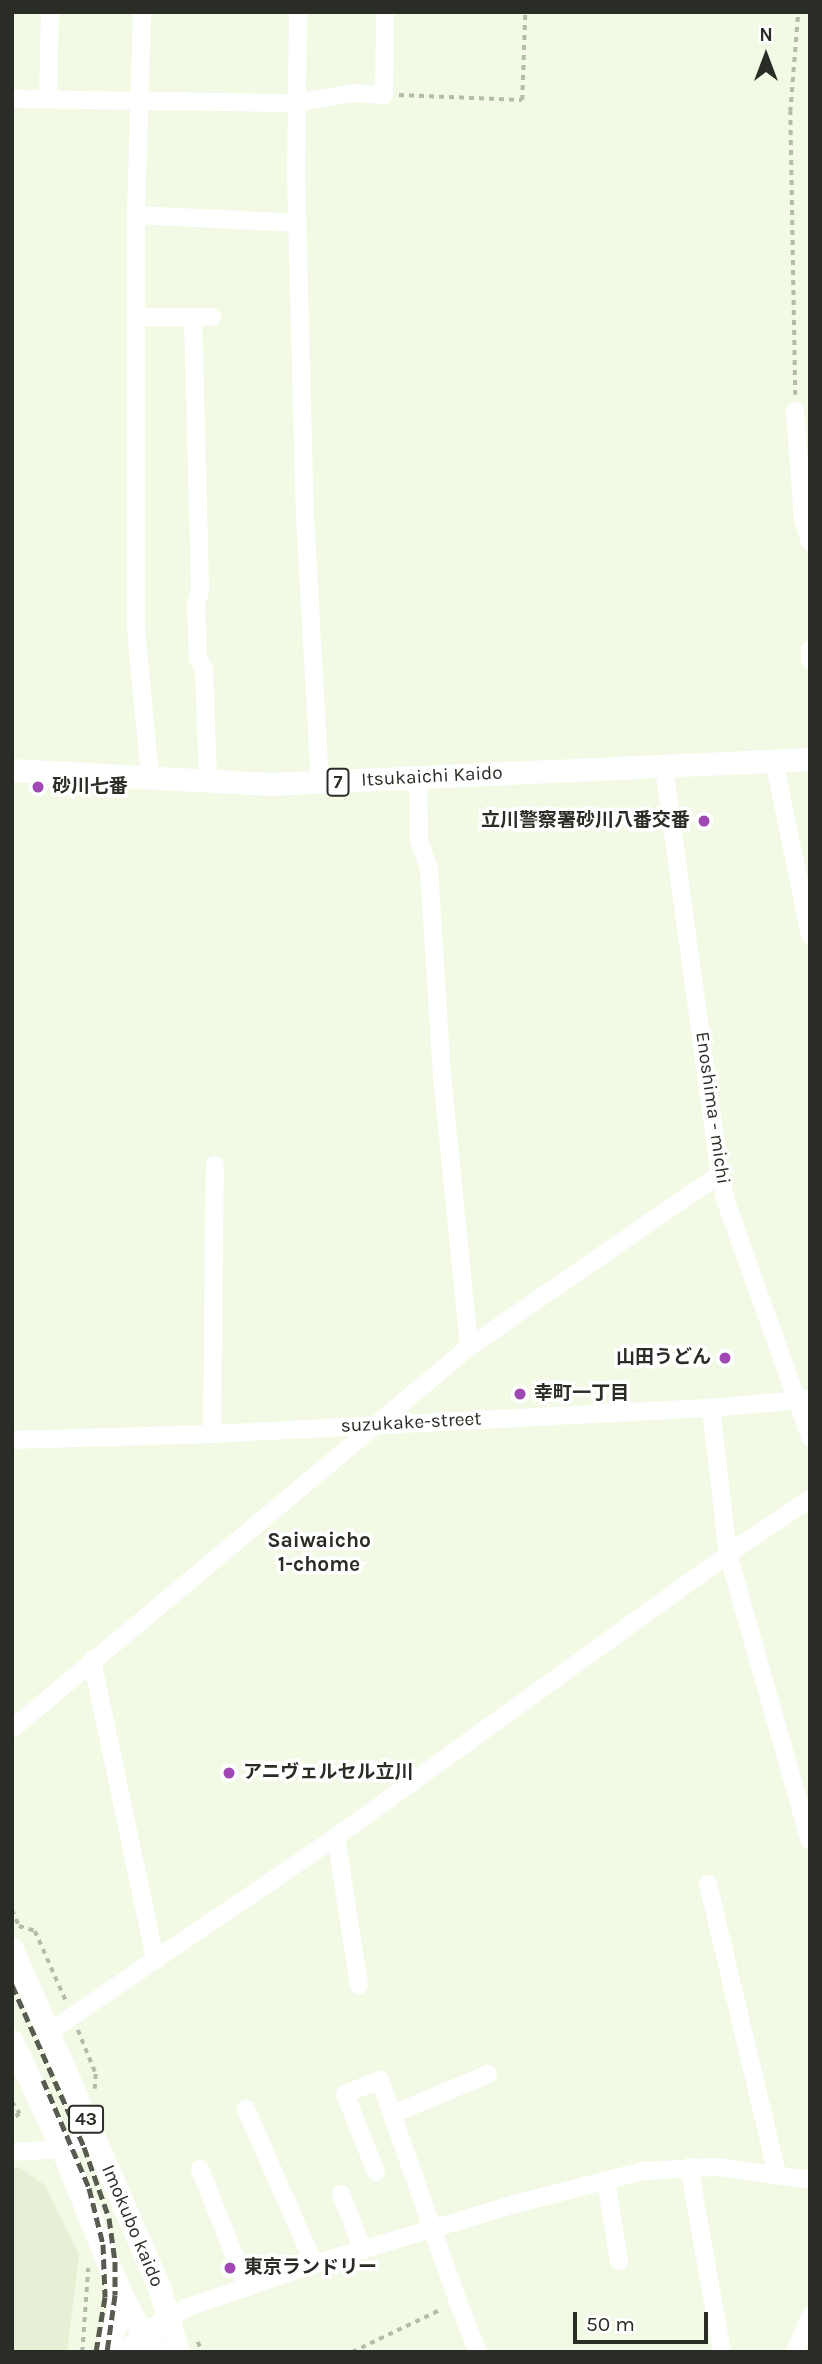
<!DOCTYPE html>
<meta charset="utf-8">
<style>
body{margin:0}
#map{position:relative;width:822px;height:2364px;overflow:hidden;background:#f2f9e5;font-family:Karla,"Noto Sans JP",sans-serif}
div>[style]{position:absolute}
.built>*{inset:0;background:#e7f0d4}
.path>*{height:3.5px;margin-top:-1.75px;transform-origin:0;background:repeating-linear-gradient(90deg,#b5bbab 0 5px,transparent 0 10px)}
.minor>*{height:18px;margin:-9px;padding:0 9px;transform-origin:9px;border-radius:9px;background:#fff}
.major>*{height:23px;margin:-11.5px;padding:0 11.5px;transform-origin:11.5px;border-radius:11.5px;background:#fff}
.rail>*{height:5px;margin-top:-2.5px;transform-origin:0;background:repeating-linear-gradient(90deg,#575b50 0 10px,transparent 0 15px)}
.dots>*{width:19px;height:19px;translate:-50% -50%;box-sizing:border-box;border:4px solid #fff;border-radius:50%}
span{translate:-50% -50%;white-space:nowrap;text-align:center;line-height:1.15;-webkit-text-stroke:7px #fff;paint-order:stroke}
.shield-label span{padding:2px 5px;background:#fff;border:2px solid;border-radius:5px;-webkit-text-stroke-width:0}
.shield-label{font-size:18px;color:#2a2d25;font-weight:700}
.street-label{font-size:19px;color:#2a2d25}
.poi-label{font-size:19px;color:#2a2d25;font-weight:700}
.left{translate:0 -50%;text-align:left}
.right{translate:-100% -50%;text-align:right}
.neighbourhood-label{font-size:21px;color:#2a2d25;font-weight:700}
.frame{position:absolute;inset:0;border:14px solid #2a2d25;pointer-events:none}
.north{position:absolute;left:731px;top:21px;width:70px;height:70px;-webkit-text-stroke:5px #fff;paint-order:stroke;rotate:0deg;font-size:19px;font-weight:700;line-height:28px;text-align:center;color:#2a2d25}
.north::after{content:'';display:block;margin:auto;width:24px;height:32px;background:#2a2d25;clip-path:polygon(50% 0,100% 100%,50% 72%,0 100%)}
.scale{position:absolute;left:573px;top:2312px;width:135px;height:32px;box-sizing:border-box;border:4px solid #2a2d25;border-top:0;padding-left:9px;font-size:21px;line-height:24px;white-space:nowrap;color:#2a2d25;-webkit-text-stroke:5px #fff;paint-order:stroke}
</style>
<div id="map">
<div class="built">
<div style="clip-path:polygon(12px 2168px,20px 2168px,45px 2185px,79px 2255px,67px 2352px,12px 2352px)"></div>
</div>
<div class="path">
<div style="left:399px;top:95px;width:123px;rotate:2.3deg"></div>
<div style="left:522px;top:100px;width:88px;rotate:-88deg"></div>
<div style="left:795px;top:395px;width:283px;rotate:-91deg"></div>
<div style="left:790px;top:112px;width:100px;rotate:-85.4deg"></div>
<div style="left:12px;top:1910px;width:17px;rotate:66deg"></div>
<div style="left:19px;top:1926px;width:17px;rotate:17deg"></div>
<div style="left:35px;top:1931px;width:77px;rotate:66.1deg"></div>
<div style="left:78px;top:2030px;width:48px;rotate:67.8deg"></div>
<div style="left:96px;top:2074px;width:15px;rotate:94deg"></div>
<div style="left:12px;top:2102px;width:14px;rotate:56deg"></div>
<div style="left:20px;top:2114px;width:9px;rotate:148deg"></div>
<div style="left:198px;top:2342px;width:11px;rotate:68deg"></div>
<div style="left:82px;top:2352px;width:84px;rotate:-85.9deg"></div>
<div style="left:352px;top:2352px;width:100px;rotate:-25.5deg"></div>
</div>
<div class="minor">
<div style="left:142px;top:12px;width:203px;rotate:91.7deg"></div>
<div style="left:136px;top:215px;width:414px;rotate:90deg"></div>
<div style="left:136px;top:629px;width:149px;rotate:84.6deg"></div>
<div style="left:298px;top:12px;width:164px;rotate:90.7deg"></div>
<div style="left:296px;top:176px;width:340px;rotate:88.5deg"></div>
<div style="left:305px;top:516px;width:267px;rotate:86.8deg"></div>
<div style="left:12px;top:99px;width:283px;rotate:0.8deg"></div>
<div style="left:295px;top:103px;width:60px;rotate:-9.6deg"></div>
<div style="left:354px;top:93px;width:30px;rotate:4deg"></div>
<div style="left:384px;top:95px;width:83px;rotate:-89.3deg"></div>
<div style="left:48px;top:99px;width:87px;rotate:-88.7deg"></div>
<div style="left:136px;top:215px;width:162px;rotate:2.8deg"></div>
<div style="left:136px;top:317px;width:76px"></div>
<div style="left:193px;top:317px;width:274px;rotate:88.5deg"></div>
<div style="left:200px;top:591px;width:14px;rotate:107deg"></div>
<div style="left:196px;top:604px;width:54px;rotate:87.9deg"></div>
<div style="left:198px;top:658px;width:13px;rotate:63deg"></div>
<div style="left:204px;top:670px;width:111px;rotate:87.9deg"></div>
<div style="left:795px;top:411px;width:108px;rotate:85.8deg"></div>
<div style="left:803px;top:519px;width:24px;rotate:73deg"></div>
<div style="left:810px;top:649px;width:11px;rotate:90deg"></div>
<div style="left:774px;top:761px;width:178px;rotate:78.3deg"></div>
<div style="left:664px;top:767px;width:411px;rotate:82.2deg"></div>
<div style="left:720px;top:1174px;width:29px;rotate:78deg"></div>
<div style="left:726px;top:1202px;width:250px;rotate:70.3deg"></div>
<div style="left:418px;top:778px;width:63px;rotate:89.1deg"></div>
<div style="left:419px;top:841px;width:30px;rotate:70deg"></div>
<div style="left:429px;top:869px;width:206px;rotate:86.4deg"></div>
<div style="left:442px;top:1075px;width:273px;rotate:84.3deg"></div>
<div style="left:469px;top:1347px;width:305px;rotate:-34.6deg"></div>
<div style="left:711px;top:1408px;width:147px;rotate:83.4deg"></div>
<div style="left:728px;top:1554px;width:298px;rotate:74.1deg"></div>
<div style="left:212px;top:1434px;width:269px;rotate:-89.4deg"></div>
<div style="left:12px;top:1440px;width:200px;rotate:-1.7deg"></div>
<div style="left:212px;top:1434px;width:500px;rotate:-3deg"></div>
<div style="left:711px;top:1408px;width:99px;rotate:-5.2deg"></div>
<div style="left:92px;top:1660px;width:307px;rotate:78.1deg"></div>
<div style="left:12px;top:1729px;width:596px;rotate:-39.89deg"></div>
<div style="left:336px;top:1837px;width:150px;rotate:81.2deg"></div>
<div style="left:708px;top:1884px;width:298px;rotate:76.6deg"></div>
<div style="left:49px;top:2032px;width:347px;rotate:-34.2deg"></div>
<div style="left:336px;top:1837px;width:483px;rotate:-35.8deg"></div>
<div style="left:728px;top:1554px;width:99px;rotate:-33.9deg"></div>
<div style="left:246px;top:2109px;width:169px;rotate:66.3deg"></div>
<div style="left:393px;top:2114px;width:103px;rotate:-22.8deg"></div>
<div style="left:12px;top:2152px;width:50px;rotate:-3.4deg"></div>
<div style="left:62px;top:2149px;width:34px;rotate:-23deg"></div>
<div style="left:689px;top:2167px;width:188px;rotate:79.9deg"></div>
<div style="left:200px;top:2169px;width:128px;rotate:68.4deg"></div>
<div style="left:376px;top:2172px;width:84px;rotate:-111.7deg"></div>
<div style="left:345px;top:2094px;width:38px;rotate:-22deg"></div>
<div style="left:380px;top:2080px;width:235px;rotate:70.6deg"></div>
<div style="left:458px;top:2302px;width:54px;rotate:68.2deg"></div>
<div style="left:606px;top:2180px;width:82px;rotate:80.9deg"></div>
<div style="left:341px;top:2194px;width:60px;rotate:68.6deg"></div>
<div style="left:169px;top:2319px;width:20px;rotate:-33deg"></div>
<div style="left:186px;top:2308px;width:135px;rotate:-19deg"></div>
<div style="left:314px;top:2264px;width:214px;rotate:-16.6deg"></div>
<div style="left:519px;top:2203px;width:128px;rotate:-14.5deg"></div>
<div style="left:643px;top:2171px;width:75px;rotate:-3.1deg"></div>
<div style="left:718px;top:2167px;width:93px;rotate:8deg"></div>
<div style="left:795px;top:2352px;width:39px;rotate:-67deg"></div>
</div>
<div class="major">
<div style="left:12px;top:770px;width:258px;rotate:3.1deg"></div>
<div style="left:270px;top:784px;width:541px;rotate:-2.65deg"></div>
<div style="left:12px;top:1949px;width:372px;rotate:66.5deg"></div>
<div style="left:160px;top:2290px;width:65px;rotate:73.8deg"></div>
<div style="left:12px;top:2041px;width:119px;rotate:65.2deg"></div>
<div style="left:62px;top:2149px;width:152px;rotate:68deg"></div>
<div style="left:119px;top:2290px;width:34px;rotate:63deg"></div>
<div style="left:134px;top:2320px;width:39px;rotate:55deg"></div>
<div style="left:107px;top:2352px;width:36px;rotate:-74deg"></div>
<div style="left:117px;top:2317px;width:27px;rotate:-86deg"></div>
<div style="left:124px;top:2352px;width:42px;rotate:-38.2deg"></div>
</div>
<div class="rail">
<div style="left:12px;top:1985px;width:177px;rotate:66deg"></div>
<div style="left:84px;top:2147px;width:75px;rotate:70.6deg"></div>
<div style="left:109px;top:2218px;width:43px;rotate:82.1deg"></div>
<div style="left:115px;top:2261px;width:34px;rotate:90deg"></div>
<div style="left:115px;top:2295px;width:58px;rotate:98deg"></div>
<div style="left:43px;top:2080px;width:117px;rotate:66.9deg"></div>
<div style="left:89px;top:2188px;width:58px;rotate:76deg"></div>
<div style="left:103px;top:2244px;width:53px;rotate:87.8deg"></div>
<div style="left:105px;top:2297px;width:56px;rotate:99.3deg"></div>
</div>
<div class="dots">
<div style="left:38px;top:787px;background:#9f47b3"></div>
<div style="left:704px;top:821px;background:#9f47b3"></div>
<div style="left:725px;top:1358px;background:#9f47b3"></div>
<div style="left:520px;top:1394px;background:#9f47b3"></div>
<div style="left:229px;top:1773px;background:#9f47b3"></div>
<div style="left:230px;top:2268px;background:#9f47b3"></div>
</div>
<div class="shield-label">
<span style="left:338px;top:782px">7</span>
<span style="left:86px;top:2119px">43</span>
</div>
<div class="street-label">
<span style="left:432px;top:777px;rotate:-3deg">Itsukaichi Kaido</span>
<span style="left:712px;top:1108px;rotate:82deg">Enoshima - michi</span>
<span style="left:411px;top:1423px;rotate:-3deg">suzukake-street</span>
<span style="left:132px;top:2226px;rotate:67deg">Imokubo kaido</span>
</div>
<div class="poi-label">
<span class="left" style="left:52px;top:787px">砂川七番</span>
<span class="right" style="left:690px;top:821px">立川警察署砂川八番交番</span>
<span class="right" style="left:711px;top:1358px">山田うどん</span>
<span class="left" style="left:534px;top:1394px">幸町一丁目</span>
<span class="left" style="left:243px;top:1773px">アニヴェルセル立川</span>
<span class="left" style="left:244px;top:2268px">東京ランドリー</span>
</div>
<div class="neighbourhood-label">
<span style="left:319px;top:1552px">Saiwaicho<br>1-chome</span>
</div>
<div class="frame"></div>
<div class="north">N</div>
<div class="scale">50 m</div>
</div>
